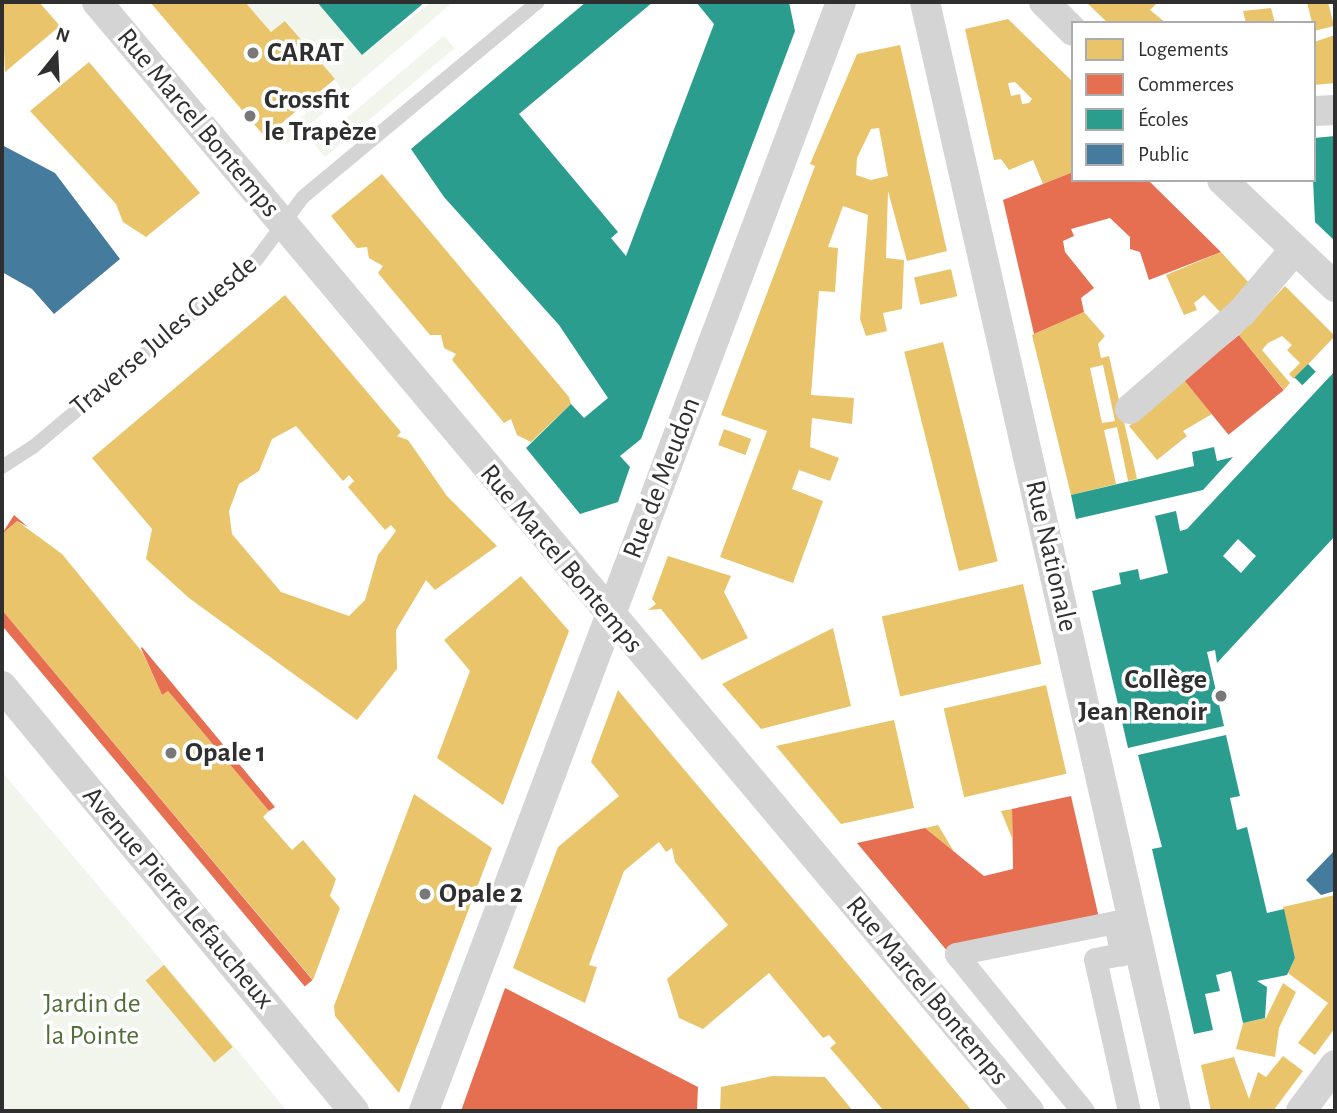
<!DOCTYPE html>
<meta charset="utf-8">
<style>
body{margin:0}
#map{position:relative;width:1337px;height:1113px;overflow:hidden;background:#fff;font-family:"Alegreya Sans",sans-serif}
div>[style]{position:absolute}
.green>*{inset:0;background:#f1f5eb;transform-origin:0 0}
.homes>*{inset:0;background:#e9c46a;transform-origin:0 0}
.shops>*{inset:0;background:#e76f51;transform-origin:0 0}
.schools>*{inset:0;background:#2a9d8f;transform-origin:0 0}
.public>*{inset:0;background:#457b9d}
.service>*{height:14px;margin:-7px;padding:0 7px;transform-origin:7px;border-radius:7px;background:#d4d4d4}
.pedestrian>*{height:23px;margin:-11.5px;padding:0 11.5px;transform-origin:11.5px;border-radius:11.5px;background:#d4d4d4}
.minor>*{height:30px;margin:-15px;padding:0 15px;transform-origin:15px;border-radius:15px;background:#d4d4d4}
.dots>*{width:19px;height:19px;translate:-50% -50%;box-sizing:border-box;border:4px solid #fff;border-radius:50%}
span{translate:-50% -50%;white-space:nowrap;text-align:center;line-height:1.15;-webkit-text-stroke:7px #fff;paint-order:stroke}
.poi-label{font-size:28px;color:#2f2f2f;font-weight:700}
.left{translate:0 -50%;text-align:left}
.right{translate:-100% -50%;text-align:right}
.street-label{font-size:28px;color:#2f2f2f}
.park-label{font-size:28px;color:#516f38}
.frame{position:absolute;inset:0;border:4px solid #2f2f2f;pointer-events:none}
.legend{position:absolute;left:1071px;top:21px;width:245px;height:161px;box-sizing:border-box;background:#fff;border:2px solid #acacac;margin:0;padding:9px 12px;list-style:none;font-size:21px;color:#2f2f2f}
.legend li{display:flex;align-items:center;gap:14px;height:35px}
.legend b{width:35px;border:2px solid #acacac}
.north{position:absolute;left:21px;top:21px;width:70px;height:70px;-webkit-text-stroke:5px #fff;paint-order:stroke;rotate:18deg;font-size:19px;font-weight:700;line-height:28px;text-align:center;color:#2f2f2f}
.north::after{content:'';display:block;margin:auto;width:24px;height:32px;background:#2f2f2f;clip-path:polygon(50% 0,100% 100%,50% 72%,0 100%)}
</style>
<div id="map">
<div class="green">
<div style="clip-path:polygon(245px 2px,317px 2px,362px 55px,432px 2px,453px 2px,286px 145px,278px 137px,339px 85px,286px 21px,271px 32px)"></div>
<div style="left:444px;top:36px;width:16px;height:169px;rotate:50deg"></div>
<div style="clip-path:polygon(2px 772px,237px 1050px,287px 1111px,2px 1111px)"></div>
</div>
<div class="homes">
<div style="clip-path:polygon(2px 2px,39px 2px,60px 26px,5px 72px)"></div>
<div style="clip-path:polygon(150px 2px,245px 2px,271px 32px,285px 21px,335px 79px,265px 137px)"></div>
<div style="clip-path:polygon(1086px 2px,1158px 2px,1150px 10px,1166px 23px,1108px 23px)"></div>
<div style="clip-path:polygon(1307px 2px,1328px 2px,1334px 26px,1314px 31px)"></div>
<div style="clip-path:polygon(1271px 8px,1275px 23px,1246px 23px,1243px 11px)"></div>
<div style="clip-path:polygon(evenodd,1008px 19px,1073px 82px,1073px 172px,1043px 184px,1033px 160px,1009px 170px,1001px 159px,994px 160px,965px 29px,1008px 19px,1015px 82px,1032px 99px,1029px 103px,1022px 104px,1020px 94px,1011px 96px,1008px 83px,1015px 82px)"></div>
<div style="clip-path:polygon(1335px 35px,1335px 83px,1314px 85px,1314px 42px)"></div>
<div style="clip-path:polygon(evenodd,900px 45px,947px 251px,907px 261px,888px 191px,886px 258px,904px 260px,902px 309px,883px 313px,887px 331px,866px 336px,860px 319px,868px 215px,843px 206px,828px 247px,838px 248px,835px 292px,819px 291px,811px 395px,854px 398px,852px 424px,812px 418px,810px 447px,839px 458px,830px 481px,799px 470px,792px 489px,823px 501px,793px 583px,720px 557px,767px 431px,721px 415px,815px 166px,810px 164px,857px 54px,900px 45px,879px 128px,888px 176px,871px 180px,856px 175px,857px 158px,871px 129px,879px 128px)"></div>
<div style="clip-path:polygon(89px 62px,200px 193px,146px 237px,123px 222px,116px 204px,30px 111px)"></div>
<div style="clip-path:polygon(382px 174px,569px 397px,571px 404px,531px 442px,517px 435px,511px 419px,504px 423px,452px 360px,456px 354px,444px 348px,441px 335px,430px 335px,378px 273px,383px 266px,369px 258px,367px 247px,357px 248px,331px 216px)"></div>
<div style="clip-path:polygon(1221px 252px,1250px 284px,1221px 313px,1204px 295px,1194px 303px,1197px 310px,1184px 315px,1166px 275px)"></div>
<div style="left:951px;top:269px;width:28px;height:38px;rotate:77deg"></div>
<div style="clip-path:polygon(1285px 286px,1335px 336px,1294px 379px,1289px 374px,1300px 363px,1287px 350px,1292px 345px,1282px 336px,1268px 343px,1262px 350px,1290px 383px,1284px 390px,1239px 335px)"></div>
<div style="clip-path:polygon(evenodd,285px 295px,401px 432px,397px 436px,408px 440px,447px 496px,497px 546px,435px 590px,426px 580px,396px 630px,397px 669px,357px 720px,189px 598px,146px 559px,152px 529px,92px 458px,285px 295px,296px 426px,343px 481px,349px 475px,354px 481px,348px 487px,385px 530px,391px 525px,396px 531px,378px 555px,365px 600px,349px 616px,281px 592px,232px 534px,229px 511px,239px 484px,259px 471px,272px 439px,296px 426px)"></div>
<div style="clip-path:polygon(evenodd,1084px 312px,1105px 336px,1098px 344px,1101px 358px,1109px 356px,1137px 479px,1128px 481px,1117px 427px,1104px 430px,1116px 484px,1071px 495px,1032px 335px,1084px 312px,1103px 365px,1115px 421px,1102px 423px,1090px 368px,1103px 365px)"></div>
<div style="left:943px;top:342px;width:226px;height:40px;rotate:76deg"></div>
<div style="clip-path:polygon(1184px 380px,1212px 414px,1183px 431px,1187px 436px,1157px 460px,1129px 426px)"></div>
<div style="left:724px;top:429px;width:29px;height:17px;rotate:20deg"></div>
<div style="clip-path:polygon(17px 521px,62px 554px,143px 653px,162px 695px,168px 691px,269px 811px,263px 817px,292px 850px,303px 840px,336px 879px,330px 896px,340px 908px,313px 980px,2px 610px,2px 534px)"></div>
<div style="clip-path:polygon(668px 556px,731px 576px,724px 592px,748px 638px,702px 660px,661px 609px,648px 610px,656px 604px,652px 599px)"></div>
<div style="clip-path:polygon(521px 576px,569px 631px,503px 805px,437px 758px,470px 671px,444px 640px)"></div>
<div style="left:1023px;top:584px;width:82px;height:145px;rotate:77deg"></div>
<div style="clip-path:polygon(833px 628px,851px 706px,761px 729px,722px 684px)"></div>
<div style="left:1046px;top:685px;width:91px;height:105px;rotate:77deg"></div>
<div style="clip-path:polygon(618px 690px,666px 748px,972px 1111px,884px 1111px,830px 1048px,836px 1043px,829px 1035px,823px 1038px,769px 973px,703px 1029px,679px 1018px,667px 979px,728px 925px,675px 862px,672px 848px,666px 852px,659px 842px,624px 871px,589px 965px,597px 967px,585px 1003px,513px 968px,558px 847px,619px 796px,591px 762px)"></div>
<div style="clip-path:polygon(894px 720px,914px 808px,841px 824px,776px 746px)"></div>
<div style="clip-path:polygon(414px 794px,492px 848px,399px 1093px,335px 1016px,334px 1006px)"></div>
<div style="clip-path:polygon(1012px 809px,1012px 838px,1001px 811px)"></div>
<div style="clip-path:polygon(938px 825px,953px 850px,953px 851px,925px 828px)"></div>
<div style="clip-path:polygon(1335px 895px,1335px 1028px,1315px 1055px,1298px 1043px,1328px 1003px,1288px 973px,1295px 958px,1283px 907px)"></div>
<div style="left:164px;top:965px;width:107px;height:24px;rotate:50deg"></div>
<div style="clip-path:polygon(1283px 983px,1296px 992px,1279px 1028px,1275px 1057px,1236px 1049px,1243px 1023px,1266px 1018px)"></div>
<div style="clip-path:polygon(1283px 1056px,1303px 1071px,1273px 1111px,1211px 1111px,1201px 1065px,1234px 1057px,1249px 1099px,1258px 1072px,1266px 1077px)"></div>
<div style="clip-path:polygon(772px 1076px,825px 1077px,853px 1111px,720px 1111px,721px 1087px)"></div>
</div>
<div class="shops">
<div style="clip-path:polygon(1073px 172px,1073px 180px,1148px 180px,1221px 252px,1149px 280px,1140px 252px,1130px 249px,1130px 237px,1110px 218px,1071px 229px,1074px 236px,1063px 241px,1065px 252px,1094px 288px,1081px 298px,1084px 312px,1034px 334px,1003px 200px)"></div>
<div style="left:1239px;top:335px;width:71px;height:71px;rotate:51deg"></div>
<div style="clip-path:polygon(14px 515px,28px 527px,17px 521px,2px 534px)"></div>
<div style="left:2px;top:610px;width:483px;height:10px;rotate:50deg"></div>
<div style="clip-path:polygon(141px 648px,142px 647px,275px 807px,269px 811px,168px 691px,162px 695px)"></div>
<div style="clip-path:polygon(1071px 796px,1099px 918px,948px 952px,857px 843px,925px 828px,984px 876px,1013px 869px,1012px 809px)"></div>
<div style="clip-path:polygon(505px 988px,698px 1087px,697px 1111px,461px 1111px)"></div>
</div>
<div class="schools">
<div style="clip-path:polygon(317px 2px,425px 2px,362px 55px)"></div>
<div style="clip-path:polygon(586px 2px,653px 2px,519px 114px,618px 232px,611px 238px,626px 256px,714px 24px,696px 2px,789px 2px,795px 31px,641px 439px,620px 456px,630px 467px,618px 502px,580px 514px,526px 448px,571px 404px,584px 418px,608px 398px,559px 325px,444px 197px,411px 149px)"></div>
<div style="clip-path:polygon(1335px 136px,1335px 241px,1315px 222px,1313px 180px,1314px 138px)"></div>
<div style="left:1308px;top:364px;width:11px;height:19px;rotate:45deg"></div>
<div style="clip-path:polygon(evenodd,1335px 371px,1335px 536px,1217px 663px,1215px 650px,1207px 652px,1224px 726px,1128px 748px,1092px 591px,1121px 584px,1119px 573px,1138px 569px,1140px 580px,1168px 573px,1155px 516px,1176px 511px,1180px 531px,1187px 529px,1335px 371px,1238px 539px,1256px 556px,1241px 573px,1223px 556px,1238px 539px)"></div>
<div style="clip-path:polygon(1214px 447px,1217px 461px,1233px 457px,1203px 490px,1076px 519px,1071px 495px,1194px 466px,1192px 452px)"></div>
<div style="clip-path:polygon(1226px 735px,1240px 796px,1230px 798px,1237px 830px,1247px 827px,1267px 913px,1284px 909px,1295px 958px,1287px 975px,1257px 981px,1267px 987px,1265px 1018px,1243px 1023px,1231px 971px,1216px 975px,1220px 991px,1205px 994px,1213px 1030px,1194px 1034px,1152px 849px,1162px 847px,1138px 755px)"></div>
</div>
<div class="public">
<div style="clip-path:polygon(2px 145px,55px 173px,120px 259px,54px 314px,32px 289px,2px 272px)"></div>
<div style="clip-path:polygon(1335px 850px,1335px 891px,1321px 895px,1306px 880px)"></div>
</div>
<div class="service">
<div style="left:2px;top:467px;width:37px;rotate:-33deg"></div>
<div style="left:33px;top:447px;width:292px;rotate:-40deg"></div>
<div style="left:257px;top:259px;width:77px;rotate:-53.4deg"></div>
<div style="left:303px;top:197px;width:305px;rotate:-39.7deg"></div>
</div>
<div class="pedestrian">
<div style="left:1083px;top:1111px;width:202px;rotate:-129deg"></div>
<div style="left:956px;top:954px;width:162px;rotate:-11.4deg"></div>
<div style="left:1115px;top:922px;width:33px;rotate:79deg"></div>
<div style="left:1121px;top:954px;width:26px;rotate:169deg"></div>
<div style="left:1095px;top:959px;width:156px;rotate:77.4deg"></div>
</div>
<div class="minor">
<div style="left:97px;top:2px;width:1449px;rotate:49.96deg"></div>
<div style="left:925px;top:2px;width:1137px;rotate:77.25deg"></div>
<div style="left:1044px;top:2px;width:41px;rotate:45deg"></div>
<div style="left:1314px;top:111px;width:21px;rotate:-3deg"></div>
<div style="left:1222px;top:180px;width:156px;rotate:43.4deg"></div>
<div style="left:1130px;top:409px;width:148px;rotate:-40.9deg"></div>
<div style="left:1242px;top:312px;width:82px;rotate:-49.9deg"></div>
<div style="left:2px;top:686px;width:552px;rotate:50.37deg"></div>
<div style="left:424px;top:1111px;width:1185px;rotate:-69.39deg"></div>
<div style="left:1301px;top:1111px;width:57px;rotate:-53.5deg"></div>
</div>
<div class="dots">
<div style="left:253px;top:53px;background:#787878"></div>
<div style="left:250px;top:116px;background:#787878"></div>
<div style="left:1221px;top:696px;background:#787878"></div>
<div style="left:171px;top:753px;background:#787878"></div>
<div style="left:425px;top:894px;background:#787878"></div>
</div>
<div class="poi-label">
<span class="left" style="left:267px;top:53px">CARAT</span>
<span class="left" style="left:264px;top:116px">Crossfit<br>le Trapèze</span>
<span class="right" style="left:1207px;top:696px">Collège<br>Jean Renoir</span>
<span class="left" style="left:185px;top:753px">Opale 1</span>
<span class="left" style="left:439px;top:894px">Opale 2</span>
</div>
<div class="street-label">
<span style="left:198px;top:123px;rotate:50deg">Rue Marcel Bontemps</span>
<span style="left:164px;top:336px;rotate:-40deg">Traverse Jules Guesde</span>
<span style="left:662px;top:478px;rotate:-69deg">Rue de Meudon</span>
<span style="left:1051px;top:556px;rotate:77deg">Rue Nationale</span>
<span style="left:561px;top:559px;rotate:50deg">Rue Marcel Bontemps</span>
<span style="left:178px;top:898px;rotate:50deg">Avenue Pierre Lefaucheux</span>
<span style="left:927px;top:991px;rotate:50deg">Rue Marcel Bontemps</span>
</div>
<div class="park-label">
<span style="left:92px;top:1020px">Jardin de<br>la Pointe</span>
</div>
<div class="frame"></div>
<ul class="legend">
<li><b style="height:19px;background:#e9c46a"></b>Logements</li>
<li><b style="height:19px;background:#e76f51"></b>Commerces</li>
<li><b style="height:19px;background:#2a9d8f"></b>Écoles</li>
<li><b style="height:19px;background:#457b9d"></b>Public</li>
</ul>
<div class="north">N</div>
</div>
